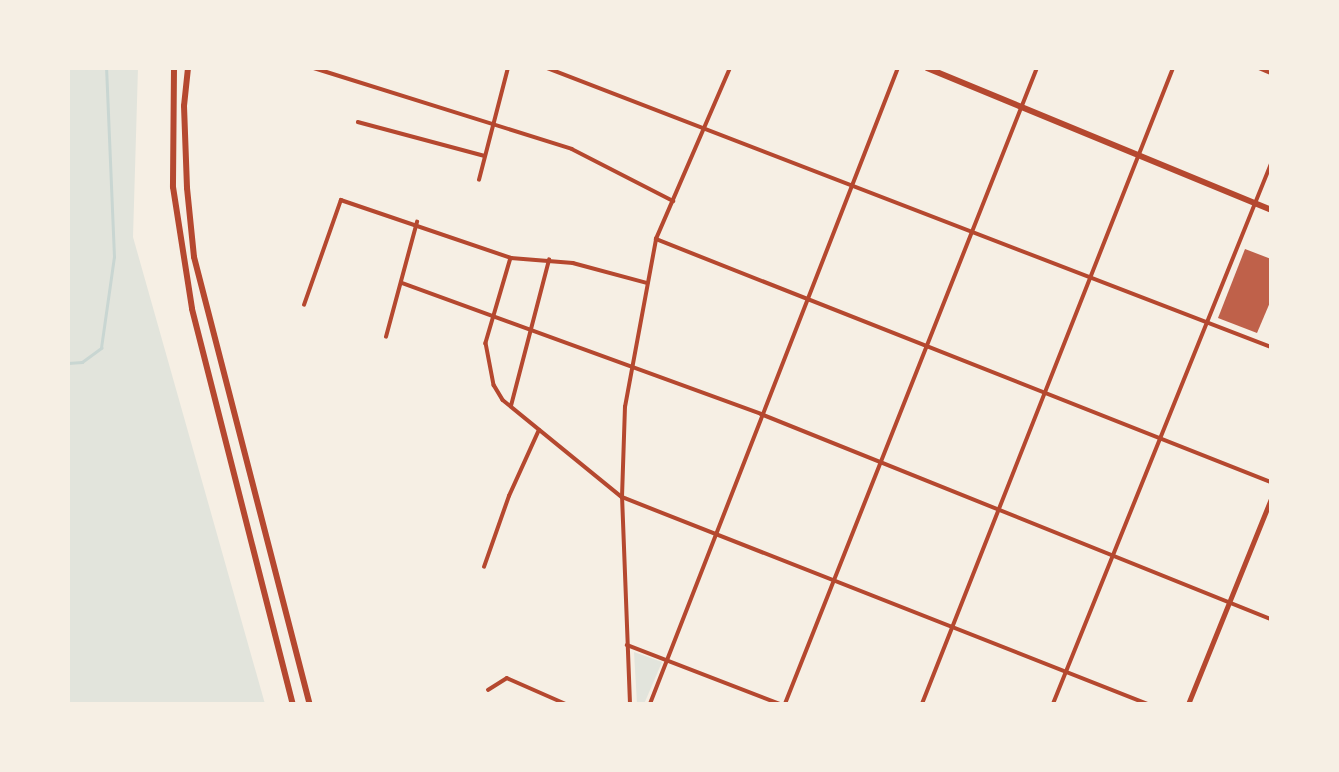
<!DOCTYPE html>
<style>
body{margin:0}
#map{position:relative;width:1339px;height:772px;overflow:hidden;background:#f6efe4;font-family:Poppins,sans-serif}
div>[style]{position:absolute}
.green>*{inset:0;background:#e2e4dc}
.stream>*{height:2.5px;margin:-1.25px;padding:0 1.25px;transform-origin:1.25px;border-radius:1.25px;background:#c9d6d2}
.building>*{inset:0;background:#bf614a}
.minor>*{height:3.5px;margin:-1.75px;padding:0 1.75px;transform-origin:1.75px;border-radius:1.75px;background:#b5482f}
.tertiary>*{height:5px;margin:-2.5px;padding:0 2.5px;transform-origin:2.5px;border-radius:2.5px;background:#b5482f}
.trunk>*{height:6px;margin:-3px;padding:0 3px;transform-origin:3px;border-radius:3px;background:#b5482f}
span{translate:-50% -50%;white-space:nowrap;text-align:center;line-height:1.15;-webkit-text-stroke:6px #f6efe4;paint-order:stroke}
.frame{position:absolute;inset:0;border:70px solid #f6efe4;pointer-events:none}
</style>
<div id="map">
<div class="green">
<div style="clip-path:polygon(68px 68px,138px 68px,133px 237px,265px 704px,68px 704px)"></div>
<div style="clip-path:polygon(634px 652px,662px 662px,644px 704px,637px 704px)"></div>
</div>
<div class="stream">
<div style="left:68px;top:363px;width:14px;rotate:-4deg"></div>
<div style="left:82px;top:362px;width:24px;rotate:-36deg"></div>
<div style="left:101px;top:348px;width:92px;rotate:-81.9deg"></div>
<div style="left:114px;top:257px;width:189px;rotate:-92.4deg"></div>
</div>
<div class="building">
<div style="clip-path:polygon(1245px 249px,1271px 259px,1271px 300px,1257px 333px,1218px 318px)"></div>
</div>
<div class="minor">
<div style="left:314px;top:68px;width:270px;rotate:17.4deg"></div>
<div style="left:572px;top:149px;width:114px;rotate:27.2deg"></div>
<div style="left:547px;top:68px;width:776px;rotate:21.07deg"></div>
<div style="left:1259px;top:68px;width:13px;rotate:23deg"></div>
<div style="left:358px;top:122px;width:131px;rotate:15deg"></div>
<div style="left:479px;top:180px;width:116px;rotate:-75.5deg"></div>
<div style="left:656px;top:239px;width:661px;rotate:21.56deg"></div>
<div style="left:511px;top:258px;width:89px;rotate:106.4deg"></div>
<div style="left:486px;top:343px;width:43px;rotate:79.2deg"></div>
<div style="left:494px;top:385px;width:17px;rotate:59deg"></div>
<div style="left:503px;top:400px;width:154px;rotate:39.2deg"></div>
<div style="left:622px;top:497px;width:565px;rotate:21.48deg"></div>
<div style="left:402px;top:283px;width:382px;rotate:20deg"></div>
<div style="left:761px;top:414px;width:550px;rotate:21.9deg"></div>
<div style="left:304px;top:305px;width:111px;rotate:-70.6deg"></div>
<div style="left:341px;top:200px;width:180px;rotate:18.8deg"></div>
<div style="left:511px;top:258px;width:62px;rotate:4.6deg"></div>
<div style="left:573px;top:263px;width:77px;rotate:15.1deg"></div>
<div style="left:386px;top:337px;width:119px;rotate:-74.9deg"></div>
<div style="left:511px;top:406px;width:151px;rotate:-75.4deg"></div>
<div style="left:484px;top:567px;width:75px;rotate:-70.6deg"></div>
<div style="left:509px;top:496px;width:72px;rotate:-65.6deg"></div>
<div style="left:627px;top:645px;width:164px;rotate:21.1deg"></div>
<div style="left:488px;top:690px;width:22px;rotate:-32deg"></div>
<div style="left:507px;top:678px;width:64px;rotate:23.8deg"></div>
<div style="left:630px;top:704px;width:207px;rotate:-92.2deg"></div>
<div style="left:622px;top:497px;width:90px;rotate:-88.1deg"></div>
<div style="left:625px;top:407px;width:171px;rotate:-79.5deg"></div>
<div style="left:656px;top:239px;width:186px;rotate:-66.6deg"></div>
<div style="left:650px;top:704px;width:683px;rotate:-68.7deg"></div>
<div style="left:785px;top:704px;width:684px;rotate:-68.39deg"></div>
<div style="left:922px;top:704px;width:684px;rotate:-68.46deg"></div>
<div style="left:1053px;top:704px;width:582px;rotate:-68.02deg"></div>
</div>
<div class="tertiary">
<div style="left:1188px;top:704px;width:221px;rotate:-68deg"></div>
</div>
<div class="trunk">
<div style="left:174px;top:68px;width:119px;rotate:90.5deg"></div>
<div style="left:173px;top:187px;width:123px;rotate:81.1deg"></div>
<div style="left:192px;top:309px;width:408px;rotate:75.7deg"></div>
<div style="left:188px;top:68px;width:38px;rotate:96deg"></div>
<div style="left:184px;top:106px;width:82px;rotate:87.9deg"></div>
<div style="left:187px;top:188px;width:69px;rotate:84.2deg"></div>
<div style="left:194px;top:257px;width:462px;rotate:75.5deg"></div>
<div style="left:927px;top:68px;width:372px;rotate:22.4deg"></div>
</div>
<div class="frame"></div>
</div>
